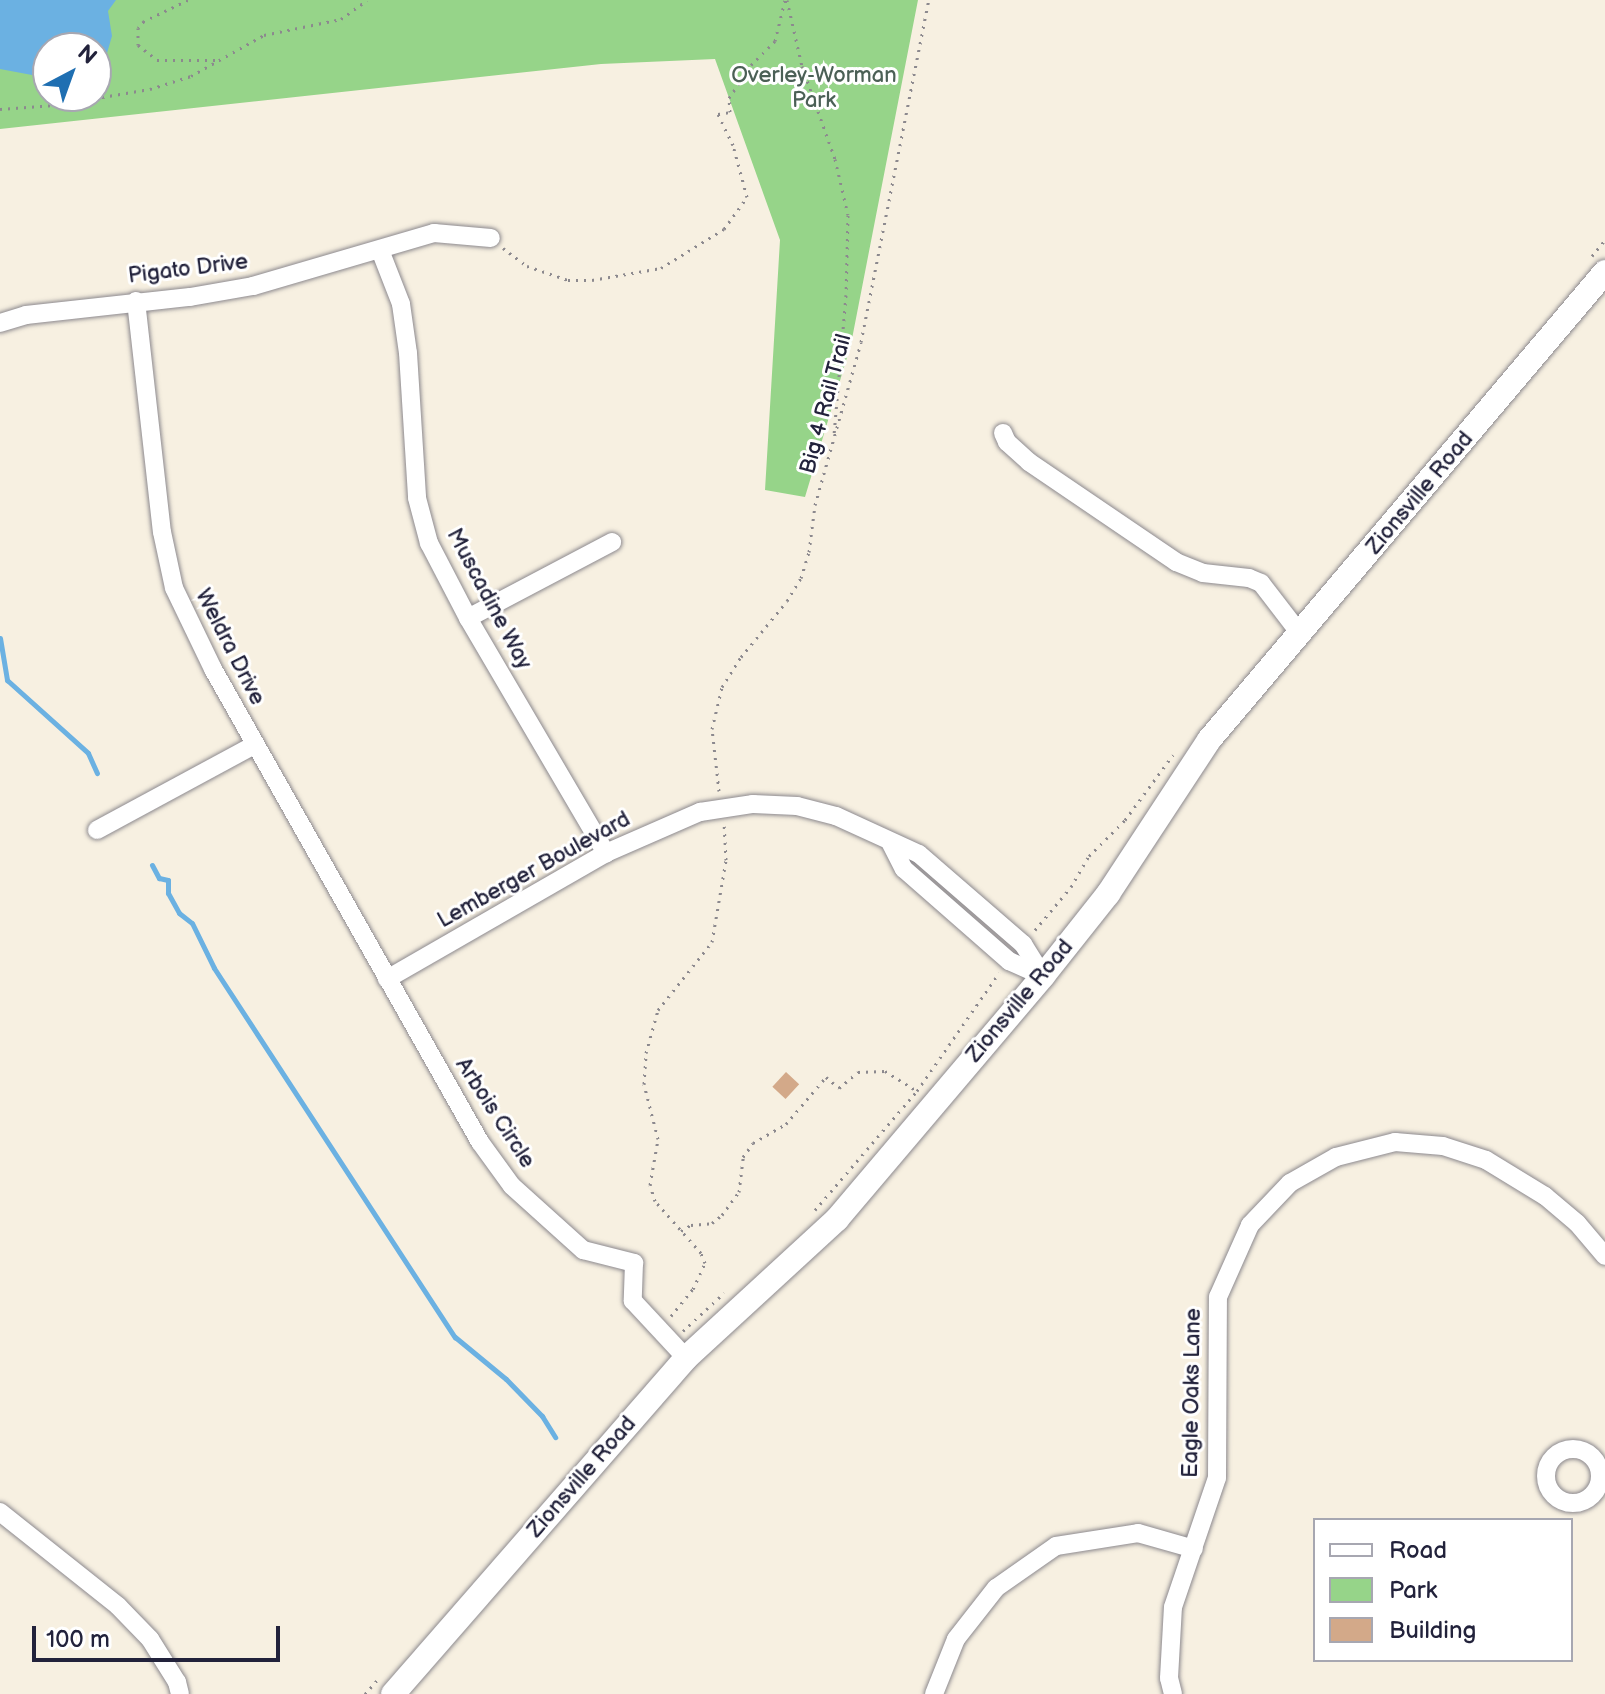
<!DOCTYPE html>
<style>
body{margin:0}
#map{position:relative;width:1605px;height:1694px;overflow:hidden;background:#f7f0e1;font-family:"Balsamiq Sans",sans-serif}
div>[style]{position:absolute}
.green>*{inset:0;background:#96d489}
.water>*{inset:0;background:#6bb1e2}
.stream>*{height:5px;margin:-2.5px;padding:0 2.5px;transform-origin:2.5px;border-radius:2.5px;background:#6bb1e2}
.building>*{inset:0;background:#d3a989;transform-origin:0 0}
.path>*{height:3px;margin-top:-1.5px;transform-origin:0;background:repeating-linear-gradient(90deg,#8c898e 0 2px,transparent 0 8px)}
.roads{filter:drop-shadow(0 0 2px #8c898e) drop-shadow(0 0 2px #8c898e)}
.minor>*{height:18px;margin:-9px;padding:0 9px;transform-origin:9px;border-radius:9px;background:#fff}
.minor>.ring{margin:-9px;padding:0;box-sizing:content-box;background:none;border:18px solid #fff;border-radius:50%}
.major>*{height:24px;margin:-12px;padding:0 12px;transform-origin:12px;border-radius:12px;background:#fff}
span{translate:-50% -50%;white-space:nowrap;text-align:center;line-height:1.15;-webkit-text-stroke:6px #fff;paint-order:stroke}
.park-label{font-size:22px;color:#4b6056}
.street-label{font-size:22px;color:#22223b}
.legend{position:absolute;left:1313px;top:1518px;width:260px;height:144px;box-sizing:border-box;background:#fff;border:2px solid #a7a7b1;margin:0;padding:10px 14px;list-style:none;font-size:24px;color:#22223b}
.legend li{display:flex;align-items:center;gap:16px;height:40px}
.legend b{width:40px;border:2px solid #a7a7b1}
.north{position:absolute;left:32px;top:32px;width:80px;height:80px;box-sizing:border-box;background:#fff;border:2px solid #a7a7b1;border-radius:50%;rotate:41deg;font-size:22px;font-weight:700;line-height:32px;text-align:center;color:#22223b}
.north::after{content:'';display:block;margin:auto;width:28px;height:36px;background:#1f6fb2;clip-path:polygon(50% 0,100% 100%,50% 72%,0 100%)}
.scale{position:absolute;left:32px;top:1626px;width:248px;height:36px;box-sizing:border-box;border:4px solid #22223b;border-top:0;padding-left:10px;font-size:24px;line-height:28px;white-space:nowrap;color:#22223b;-webkit-text-stroke:6px #fff;paint-order:stroke}
</style>
<div id="map">
<div class="green">
<div style="clip-path:polygon(evenodd,0 0,918px 0,851px 344px,805px 497px,765px 490px,780px 240px,715px 59px,601px 64px,0 129px,0 0,48px 48px,96px 48px,96px 96px,48px 96px,48px 48px)"></div>
</div>
<div class="water">
<div style="clip-path:polygon(0 0,116px 0,108px 11px,112px 36px,105px 60px,96px 68px,96px 48px,48px 48px,48px 78px,0 69px)"></div>
</div>
<div class="stream">
<div style="left:0;top:638px;width:43px;rotate:80.5deg"></div>
<div style="left:7px;top:680px;width:109px;rotate:42deg"></div>
<div style="left:88px;top:753px;width:22px;rotate:66deg"></div>
<div style="left:152px;top:865px;width:15px;rotate:62deg"></div>
<div style="left:159px;top:878px;width:9px;rotate:13deg"></div>
<div style="left:168px;top:880px;width:13px;rotate:90deg"></div>
<div style="left:168px;top:893px;width:23px;rotate:61deg"></div>
<div style="left:179px;top:913px;width:16px;rotate:38deg"></div>
<div style="left:192px;top:923px;width:50px;rotate:63.9deg"></div>
<div style="left:214px;top:968px;width:441px;rotate:56.9deg"></div>
<div style="left:455px;top:1337px;width:66px;rotate:39.5deg"></div>
<div style="left:506px;top:1379px;width:52px;rotate:45.8deg"></div>
<div style="left:542px;top:1416px;width:25px;rotate:58deg"></div>
</div>
<div class="building">
<div style="left:786px;top:1072px;width:18px;height:20px;rotate:43deg"></div>
</div>
<div class="path">
<div style="left:188px;top:0;width:49px;rotate:154.5deg"></div>
<div style="left:144px;top:21px;width:9px;rotate:131deg"></div>
<div style="left:138px;top:28px;width:17px;rotate:90deg"></div>
<div style="left:138px;top:45px;width:24px;rotate:38deg"></div>
<div style="left:157px;top:60px;width:64px"></div>
<div style="left:787px;top:0;width:68px;rotate:77.2deg"></div>
<div style="left:802px;top:66px;width:99px;rotate:70.5deg"></div>
<div style="left:835px;top:159px;width:57px;rotate:76.9deg"></div>
<div style="left:848px;top:215px;width:80px;rotate:91.4deg"></div>
<div style="left:846px;top:295px;width:140px;rotate:94.9deg"></div>
<div style="left:0;top:109px;width:55px;rotate:-4.2deg"></div>
<div style="left:55px;top:105px;width:96px;rotate:-9.6deg"></div>
<div style="left:150px;top:89px;width:43px;rotate:-17.6deg"></div>
<div style="left:191px;top:76px;width:84px;rotate:-29.3deg"></div>
<div style="left:264px;top:35px;width:79px;rotate:-11.7deg"></div>
<div style="left:341px;top:19px;width:32px;rotate:-36deg"></div>
<div style="left:503px;top:248px;width:30px;rotate:37deg"></div>
<div style="left:527px;top:266px;width:43px;rotate:18.9deg"></div>
<div style="left:568px;top:280px;width:24px"></div>
<div style="left:592px;top:280px;width:70px;rotate:-9.9deg"></div>
<div style="left:661px;top:268px;width:74px;rotate:-31.8deg"></div>
<div style="left:724px;top:229px;width:39px;rotate:-54deg"></div>
<div style="left:747px;top:197px;width:54px;rotate:-105.1deg"></div>
<div style="left:733px;top:145px;width:34px;rotate:-116deg"></div>
<div style="left:718px;top:114px;width:12px;rotate:-9deg"></div>
<div style="left:730px;top:112px;width:14px;rotate:-94deg"></div>
<div style="left:729px;top:98px;width:40px;rotate:-56deg"></div>
<div style="left:751px;top:65px;width:34px;rotate:-45deg"></div>
<div style="left:775px;top:41px;width:42px;rotate:-76.3deg"></div>
<div style="left:1592px;top:256px;width:21px;rotate:-51deg"></div>
<div style="left:719px;top:791px;width:62px;rotate:-96.4deg"></div>
<div style="left:712px;top:729px;width:43px;rotate:-76.6deg"></div>
<div style="left:722px;top:687px;width:36px;rotate:-58deg"></div>
<div style="left:741px;top:657px;width:72px;rotate:-50.6deg"></div>
<div style="left:787px;top:601px;width:27px;rotate:-59deg"></div>
<div style="left:801px;top:578px;width:27px;rotate:-73deg"></div>
<div style="left:809px;top:552px;width:47px;rotate:-82.7deg"></div>
<div style="left:815px;top:505px;width:169px;rotate:-74.2deg"></div>
<div style="left:861px;top:342px;width:349px;rotate:-78.8deg"></div>
<div style="left:1035px;top:930px;width:56px;rotate:-50.1deg"></div>
<div style="left:1071px;top:887px;width:36px;rotate:-60deg"></div>
<div style="left:1089px;top:856px;width:51px;rotate:-45deg"></div>
<div style="left:1125px;top:820px;width:81px;rotate:-53.6deg"></div>
<div style="left:815px;top:1210px;width:157px;rotate:-49.4deg"></div>
<div style="left:917px;top:1091px;width:144px;rotate:-55.2deg"></div>
<div style="left:681px;top:1231px;width:12px;rotate:-31deg"></div>
<div style="left:691px;top:1225px;width:21px;rotate:-5deg"></div>
<div style="left:712px;top:1223px;width:13px;rotate:-39deg"></div>
<div style="left:722px;top:1215px;width:29px;rotate:-54deg"></div>
<div style="left:739px;top:1192px;width:35px;rotate:-83deg"></div>
<div style="left:743px;top:1157px;width:17px;rotate:-54deg"></div>
<div style="left:753px;top:1143px;width:38px;rotate:-30deg"></div>
<div style="left:786px;top:1124px;width:62px;rotate:-49.6deg"></div>
<div style="left:826px;top:1077px;width:17px;rotate:40deg"></div>
<div style="left:839px;top:1088px;width:25px;rotate:-40deg"></div>
<div style="left:858px;top:1072px;width:27px;rotate:-2deg"></div>
<div style="left:885px;top:1071px;width:36px;rotate:32deg"></div>
<div style="left:671px;top:1316px;width:35px;rotate:-51deg"></div>
<div style="left:693px;top:1289px;width:29px;rotate:-65deg"></div>
<div style="left:705px;top:1263px;width:11px;rotate:-112deg"></div>
<div style="left:701px;top:1253px;width:69px;rotate:-131.5deg"></div>
<div style="left:655px;top:1201px;width:17px;rotate:-107deg"></div>
<div style="left:650px;top:1185px;width:47px;rotate:-80.1deg"></div>
<div style="left:658px;top:1139px;width:57px;rotate:-104.3deg"></div>
<div style="left:644px;top:1084px;width:31px;rotate:-86deg"></div>
<div style="left:646px;top:1053px;width:45px;rotate:-74.4deg"></div>
<div style="left:658px;top:1010px;width:87px;rotate:-51.5deg"></div>
<div style="left:712px;top:942px;width:83px;rotate:-80.3deg"></div>
<div style="left:726px;top:860px;width:34px;rotate:-93deg"></div>
<div style="left:683px;top:1331px;width:56px;rotate:-42.8deg"></div>
<div style="left:365px;top:1694px;width:18px;rotate:-49deg"></div>
</div>
<div class="roads">
<div class="minor">
<div style="left:380px;top:250px;width:58px;rotate:68.7deg"></div>
<div style="left:401px;top:304px;width:49px;rotate:81.9deg"></div>
<div style="left:408px;top:353px;width:145px;rotate:86.4deg"></div>
<div style="left:417px;top:498px;width:47px;rotate:75.1deg"></div>
<div style="left:429px;top:543px;width:85px;rotate:62.5deg"></div>
<div style="left:468px;top:618px;width:273px;rotate:59.6deg"></div>
<div style="left:136px;top:301px;width:232px;rotate:83.6deg"></div>
<div style="left:162px;top:532px;width:57px;rotate:77.9deg"></div>
<div style="left:174px;top:588px;width:90px;rotate:64.3deg"></div>
<div style="left:213px;top:669px;width:543px;rotate:60.56deg"></div>
<div style="left:480px;top:1142px;width:54px;rotate:54deg"></div>
<div style="left:512px;top:1186px;width:96px;rotate:42deg"></div>
<div style="left:583px;top:1250px;width:53px;rotate:14.3deg"></div>
<div style="left:634px;top:1263px;width:38px;rotate:92deg"></div>
<div style="left:633px;top:1301px;width:78px;rotate:47.1deg"></div>
<div style="left:0;top:323px;width:27px;rotate:-17deg"></div>
<div style="left:26px;top:315px;width:165px;rotate:-6.3deg"></div>
<div style="left:190px;top:297px;width:64px;rotate:-9.9deg"></div>
<div style="left:253px;top:286px;width:189px;rotate:-16.3deg"></div>
<div style="left:434px;top:233px;width:57px;rotate:5deg"></div>
<div style="left:1003px;top:433px;width:10px;rotate:66deg"></div>
<div style="left:1007px;top:442px;width:30px;rotate:42deg"></div>
<div style="left:1029px;top:462px;width:178px;rotate:34.2deg"></div>
<div style="left:1176px;top:562px;width:29px;rotate:22deg"></div>
<div style="left:1203px;top:573px;width:46px;rotate:6.2deg"></div>
<div style="left:1249px;top:578px;width:13px;rotate:23deg"></div>
<div style="left:1261px;top:583px;width:66px;rotate:52.4deg"></div>
<div style="left:468px;top:618px;width:163px;rotate:-27.8deg"></div>
<div style="left:97px;top:830px;width:179px;rotate:-28.4deg"></div>
<div style="left:891px;top:844px;width:28px;rotate:63deg"></div>
<div style="left:904px;top:869px;width:140px;rotate:41.2deg"></div>
<div style="left:1009px;top:961px;width:37px;rotate:24deg"></div>
<div style="left:387px;top:979px;width:253px;rotate:-29.9deg"></div>
<div style="left:606px;top:853px;width:103px;rotate:-23.6deg"></div>
<div style="left:700px;top:812px;width:54px;rotate:-8.6deg"></div>
<div style="left:753px;top:804px;width:44px;rotate:2.6deg"></div>
<div style="left:797px;top:806px;width:40px;rotate:14.4deg"></div>
<div style="left:836px;top:816px;width:91px;rotate:24.6deg"></div>
<div style="left:919px;top:854px;width:138px;rotate:40.9deg"></div>
<div style="left:1023px;top:944px;width:38px;rotate:58deg"></div>
<div class="ring" style="left:1546px;top:1449px;width:36px;height:36px"></div>
<div style="left:0;top:1512px;width:151px;rotate:38.5deg"></div>
<div style="left:118px;top:1606px;width:46px;rotate:45.9deg"></div>
<div style="left:150px;top:1639px;width:51px;rotate:57.9deg"></div>
<div style="left:177px;top:1682px;width:12px;rotate:76deg"></div>
<div style="left:934px;top:1694px;width:59px;rotate:-68.2deg"></div>
<div style="left:956px;top:1639px;width:65px;rotate:-51.9deg"></div>
<div style="left:996px;top:1588px;width:73px;rotate:-35deg"></div>
<div style="left:1056px;top:1546px;width:83px;rotate:-9deg"></div>
<div style="left:1138px;top:1533px;width:58px;rotate:15.9deg"></div>
<div style="left:1173px;top:1694px;width:16px;rotate:-104deg"></div>
<div style="left:1169px;top:1678px;width:71px;rotate:-86.8deg"></div>
<div style="left:1173px;top:1607px;width:136px;rotate:-71.2deg"></div>
<div style="left:1217px;top:1478px;width:181px;rotate:-89.7deg"></div>
<div style="left:1218px;top:1297px;width:79px;rotate:-66deg"></div>
<div style="left:1250px;top:1225px;width:58px;rotate:-46.4deg"></div>
<div style="left:1290px;top:1183px;width:53px;rotate:-29.5deg"></div>
<div style="left:1336px;top:1157px;width:61px;rotate:-14.3deg"></div>
<div style="left:1395px;top:1142px;width:48px;rotate:4.8deg"></div>
<div style="left:1443px;top:1146px;width:45px;rotate:18deg"></div>
<div style="left:1486px;top:1160px;width:69px;rotate:31.4deg"></div>
<div style="left:1545px;top:1196px;width:42px;rotate:40.2deg"></div>
<div style="left:1577px;top:1223px;width:43px;rotate:49.7deg"></div>
</div>
<div class="major">
<div style="left:393px;top:1694px;width:446px;rotate:-48.9deg"></div>
<div style="left:686px;top:1358px;width:205px;rotate:-42.6deg"></div>
<div style="left:837px;top:1219px;width:319px;rotate:-49.7deg"></div>
<div style="left:1043px;top:976px;width:105px;rotate:-51.6deg"></div>
<div style="left:1108px;top:894px;width:184px;rotate:-56.7deg"></div>
<div style="left:1209px;top:740px;width:613px;rotate:-49.76deg"></div>
</div>
</div>
<div class="park-label">
<span style="left:814px;top:88px">Overley-Worman<br>Park</span>
</div>
<div class="street-label">
<span style="left:188px;top:269px;rotate:-7deg">Pigato Drive</span>
<span style="left:826px;top:404px;rotate:-75deg">Big 4 Rail Trail</span>
<span style="left:1420px;top:493px;rotate:-50deg">Zionsville Road</span>
<span style="left:489px;top:599px;rotate:62deg">Muscadine Way</span>
<span style="left:230px;top:647px;rotate:63deg">Weldra Drive</span>
<span style="left:534px;top:870px;rotate:-29deg">Lemberger Boulevard</span>
<span style="left:1020px;top:1001px;rotate:-50deg">Zionsville Road</span>
<span style="left:495px;top:1113px;rotate:57deg">Arbois Circle</span>
<span style="left:1192px;top:1393px;rotate:-89deg">Eagle Oaks Lane</span>
<span style="left:582px;top:1477px;rotate:-49deg">Zionsville Road</span>
</div>
<ul class="legend">
<li><b style="height:10px;background:#fff"></b>Road</li>
<li><b style="height:22px;background:#96d489"></b>Park</li>
<li><b style="height:22px;background:#d3a989"></b>Building</li>
</ul>
<div class="north">N</div>
<div class="scale">100 m</div>
</div>
